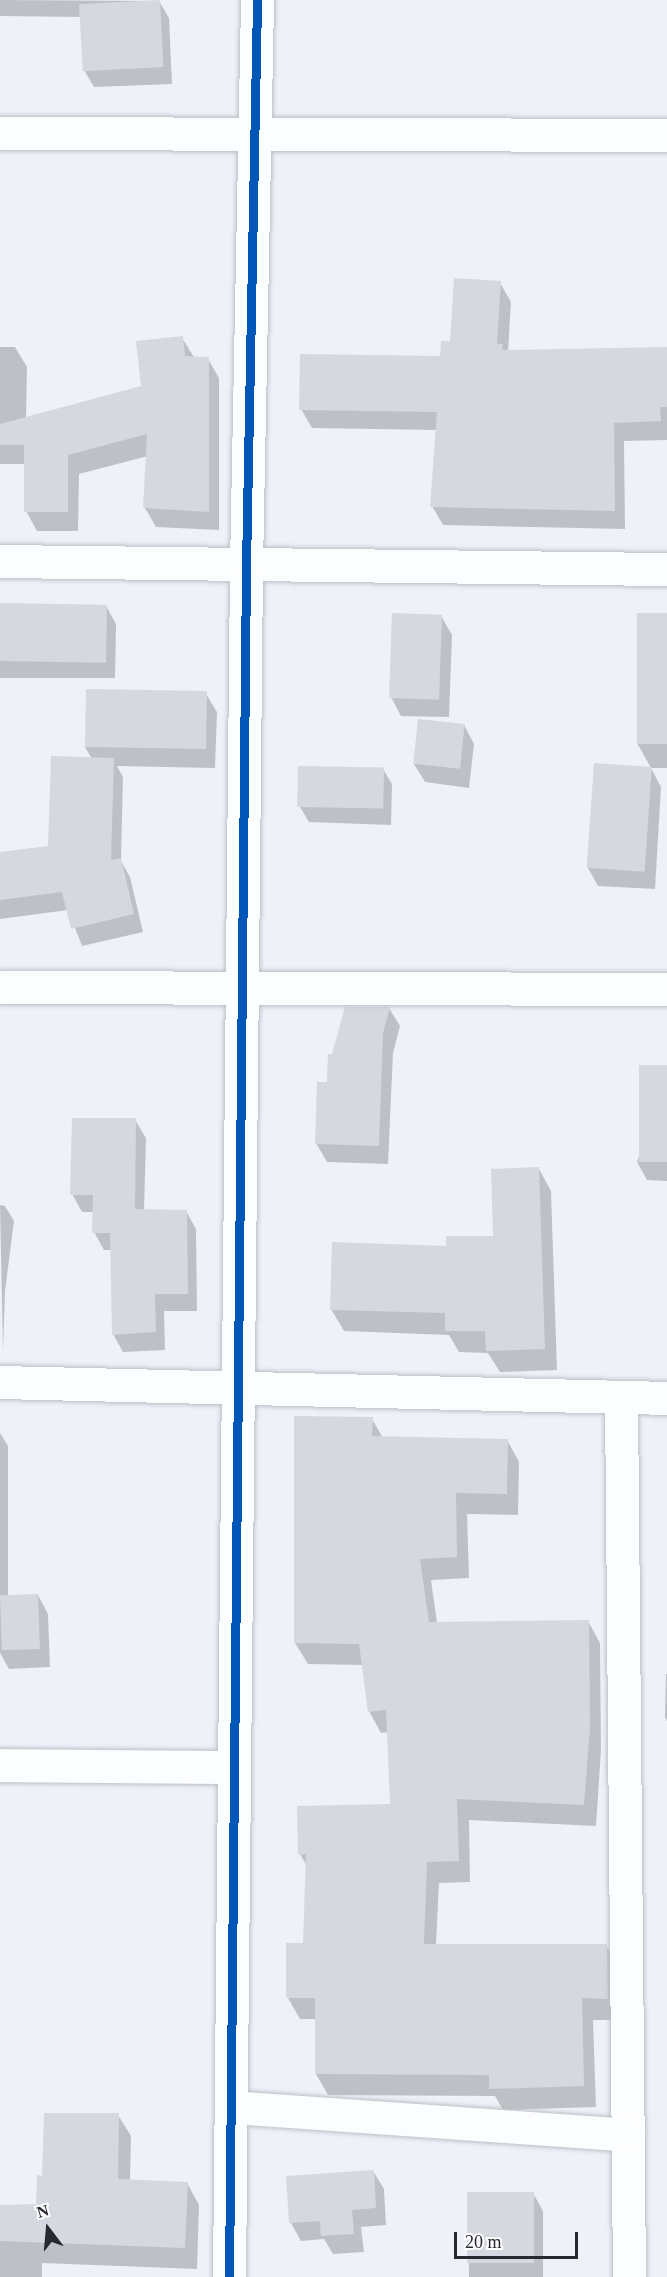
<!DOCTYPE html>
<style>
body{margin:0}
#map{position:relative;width:667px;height:2277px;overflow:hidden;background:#eef1f8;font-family:"Times New Roman",serif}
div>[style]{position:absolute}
.shadow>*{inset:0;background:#0003}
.building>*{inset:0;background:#d5d8df;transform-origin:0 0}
.roads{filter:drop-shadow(0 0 2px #bdc0c6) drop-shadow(0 0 2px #bdc0c6)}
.minor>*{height:33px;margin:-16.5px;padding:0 16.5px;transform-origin:16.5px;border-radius:16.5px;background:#fcfdfe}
.cycleway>*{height:9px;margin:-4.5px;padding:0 4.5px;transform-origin:4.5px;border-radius:4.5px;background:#0057b8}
span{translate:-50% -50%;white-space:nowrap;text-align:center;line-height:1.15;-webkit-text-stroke:5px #fdfdfd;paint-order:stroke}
.north{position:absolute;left:18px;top:2199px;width:60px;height:60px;-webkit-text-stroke:4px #fdfdfd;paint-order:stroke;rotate:344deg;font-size:16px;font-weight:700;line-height:24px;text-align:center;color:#262930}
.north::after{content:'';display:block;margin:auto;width:21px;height:27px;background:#262930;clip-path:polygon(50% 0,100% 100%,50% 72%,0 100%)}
.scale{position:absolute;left:454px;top:2232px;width:124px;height:27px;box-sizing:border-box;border:3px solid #262930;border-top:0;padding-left:8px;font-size:18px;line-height:21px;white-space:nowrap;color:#262930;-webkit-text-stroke:4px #fdfdfd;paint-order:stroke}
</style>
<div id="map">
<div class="shadow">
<div style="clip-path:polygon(0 0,159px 1px,169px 18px,172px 84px,94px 87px,84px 70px,82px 17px,0 16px)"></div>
<div style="clip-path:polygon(500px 283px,511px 302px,508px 352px,667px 348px,667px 440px,624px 441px,625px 529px,443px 525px,432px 506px,437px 430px,312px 428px,301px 409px,442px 357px)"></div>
<div style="clip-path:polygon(182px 338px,194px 357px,208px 359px,219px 378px,219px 530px,156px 527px,145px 508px,148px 456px,79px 474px,78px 531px,37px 531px,26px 511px,26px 464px,0 464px,0 347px,15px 347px,27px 367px,26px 419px,143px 387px)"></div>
<div style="clip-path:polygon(0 605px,106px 606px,116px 624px,115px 678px,0 678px)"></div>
<div style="clip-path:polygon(441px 616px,452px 635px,449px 717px,401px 716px,391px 697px)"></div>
<div style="clip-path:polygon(667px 625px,667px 768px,651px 768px,637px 743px)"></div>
<div style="clip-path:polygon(206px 694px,217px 712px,215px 768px,117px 766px,123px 777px,121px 861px,130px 877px,143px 932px,82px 946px,68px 910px,0 919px,0 854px,50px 848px,92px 759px,85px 747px)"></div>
<div style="clip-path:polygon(464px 725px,474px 744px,469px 788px,425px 782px,414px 764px)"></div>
<div style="clip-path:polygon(300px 768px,383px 769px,392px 784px,391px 825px,309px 822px,300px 807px)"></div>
<div style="clip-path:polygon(651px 768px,661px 787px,655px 889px,598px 886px,588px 868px)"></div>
<div style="clip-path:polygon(389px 1008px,400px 1026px,393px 1053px,388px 1164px,327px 1162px,316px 1143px,329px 1083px)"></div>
<div style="clip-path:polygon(667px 1078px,667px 1181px,647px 1180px,637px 1162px)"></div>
<div style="clip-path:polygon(135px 1120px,146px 1138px,144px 1211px,186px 1211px,196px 1229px,197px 1311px,164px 1311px,165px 1350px,123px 1352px,113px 1334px,111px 1250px,104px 1250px,94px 1232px,94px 1212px,82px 1212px,72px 1194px)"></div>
<div style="clip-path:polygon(539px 1169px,551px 1191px,557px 1370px,500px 1372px,488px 1353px,459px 1352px,449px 1335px,344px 1331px,331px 1309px,448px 1247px,495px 1238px)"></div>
<div style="clip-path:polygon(0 1205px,5px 1206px,14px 1221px,5px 1291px,3px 1352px)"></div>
<div style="clip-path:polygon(372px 1419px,383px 1438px,507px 1440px,519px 1462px,518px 1515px,467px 1514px,469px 1578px,431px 1580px,437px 1623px,588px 1621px,600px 1643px,601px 1750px,596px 1826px,469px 1820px,470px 1882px,439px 1883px,436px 1945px,606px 1945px,619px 1967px,619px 2020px,593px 2020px,596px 2107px,503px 2110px,495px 2096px,328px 2095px,316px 2074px,316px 2019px,300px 2019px,288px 1998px,304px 1945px,307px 1866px,300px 1854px,392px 1805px,389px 1732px,381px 1733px,369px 1711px,363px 1665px,308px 1664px,295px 1643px)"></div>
<div style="clip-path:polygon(0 1433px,8px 1446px,8px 1596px,38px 1595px,48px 1614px,50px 1667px,9px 1669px,0 1653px)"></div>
<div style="clip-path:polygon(666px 1674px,667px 1674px,667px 1721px,665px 1717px)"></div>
<div style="clip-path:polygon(118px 2115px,131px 2136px,130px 2181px,187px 2183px,199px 2205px,197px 2269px,42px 2263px,42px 2277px,0 2277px,0 2207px,37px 2205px)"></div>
<div style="clip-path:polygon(373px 2171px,384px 2189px,386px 2225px,361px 2227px,364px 2252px,333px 2254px,324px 2239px,301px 2241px,291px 2223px)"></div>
<div style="clip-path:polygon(533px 2193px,543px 2211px,543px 2277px,469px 2277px,468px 2194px)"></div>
</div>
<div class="building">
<div style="left:160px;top:0;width:67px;height:81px;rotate:87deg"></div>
<div style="clip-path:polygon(454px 278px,501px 281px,497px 344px,503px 344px,502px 350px,667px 347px,667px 407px,660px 407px,661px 421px,614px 423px,615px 511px,430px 507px,437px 412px,299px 410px,300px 354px,440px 356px,441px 341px,450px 341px)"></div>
<div style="clip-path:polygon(183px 336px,185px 356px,209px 357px,209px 512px,143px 508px,147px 434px,68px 455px,68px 512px,24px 512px,24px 445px,0 445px,0 424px,141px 386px,136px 341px)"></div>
<div style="left:0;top:603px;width:107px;height:58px;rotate:1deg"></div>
<div style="left:392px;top:613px;width:50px;height:85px;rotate:2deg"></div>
<div style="left:637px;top:613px;width:30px;height:131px"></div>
<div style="left:86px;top:689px;width:121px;height:58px;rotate:1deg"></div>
<div style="left:418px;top:719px;width:47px;height:45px;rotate:6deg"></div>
<div style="clip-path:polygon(51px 756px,114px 758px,111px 860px,121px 858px,134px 914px,71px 929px,62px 892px,0 900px,0 852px,48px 846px)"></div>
<div style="left:594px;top:763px;width:58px;height:105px;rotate:4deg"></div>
<div style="left:298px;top:766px;width:86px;height:41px;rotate:1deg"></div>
<div style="clip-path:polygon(345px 1007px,390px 1007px,383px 1033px,379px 1146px,315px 1144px,317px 1082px,327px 1082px,328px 1054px,332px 1054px)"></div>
<div style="left:639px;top:1065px;width:28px;height:97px"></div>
<div style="clip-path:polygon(72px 1118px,136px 1118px,135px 1209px,187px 1210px,188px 1294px,155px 1294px,156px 1332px,112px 1335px,110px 1233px,92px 1233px,93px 1195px,70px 1195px)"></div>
<div style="clip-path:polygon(539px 1167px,545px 1349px,486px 1351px,485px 1331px,445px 1331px,445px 1313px,330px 1310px,332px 1242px,446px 1246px,446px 1236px,493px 1236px,491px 1169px)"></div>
<div style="clip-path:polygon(294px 1416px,373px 1417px,372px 1436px,508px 1439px,507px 1494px,456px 1493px,457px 1557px,420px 1559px,429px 1622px,589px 1620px,590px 1728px,584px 1805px,457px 1799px,459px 1861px,427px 1862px,424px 1944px,607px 1944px,608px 1999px,582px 1998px,584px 2086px,489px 2089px,489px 2075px,315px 2074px,315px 1998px,286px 1998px,286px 1943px,303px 1943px,306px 1854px,298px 1855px,297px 1806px,390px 1804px,386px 1710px,368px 1712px,359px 1644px,294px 1643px)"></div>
<div style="left:38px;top:1594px;width:55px;height:38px;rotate:88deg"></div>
<div style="clip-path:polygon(44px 2113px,119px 2113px,118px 2179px,188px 2182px,185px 2248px,0 2241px,0 2205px,36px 2204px,37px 2175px,42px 2176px)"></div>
<div style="clip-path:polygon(374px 2170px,376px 2208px,352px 2210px,354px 2234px,321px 2236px,320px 2221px,289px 2223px,286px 2176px)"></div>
<div style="left:467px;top:2192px;width:67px;height:71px"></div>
</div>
<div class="roads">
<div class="minor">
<div style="left:0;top:133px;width:667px;rotate:0.17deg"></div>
<div style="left:0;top:561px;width:667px;rotate:0.69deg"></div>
<div style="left:0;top:987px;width:667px;rotate:0.17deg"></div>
<div style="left:0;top:1382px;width:667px;rotate:1.37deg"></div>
<div style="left:621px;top:1398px;width:879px;rotate:89.48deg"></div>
<div style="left:0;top:1765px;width:234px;rotate:0.5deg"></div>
<div style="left:231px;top:2107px;width:398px;rotate:4deg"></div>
<div style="left:229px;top:2277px;width:1712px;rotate:-89.43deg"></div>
<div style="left:246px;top:565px;width:565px;rotate:-88.88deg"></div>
</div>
</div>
<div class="cycleway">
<div style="left:229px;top:2277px;width:1712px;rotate:-89.43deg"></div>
<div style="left:246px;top:565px;width:565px;rotate:-88.88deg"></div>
</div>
<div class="north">N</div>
<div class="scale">20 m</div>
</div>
